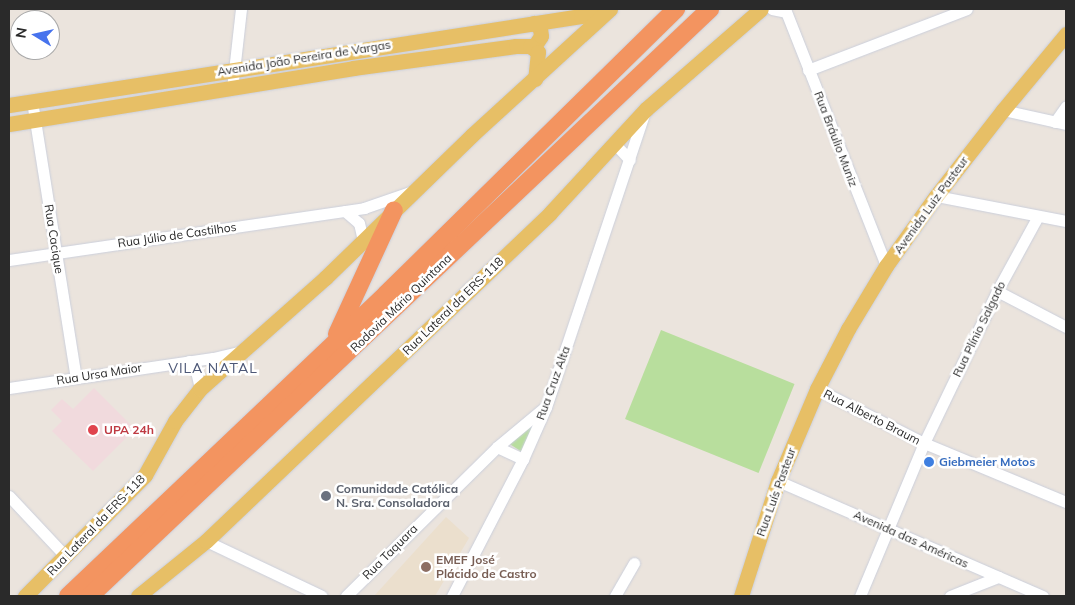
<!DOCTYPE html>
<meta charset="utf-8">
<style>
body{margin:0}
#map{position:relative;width:1075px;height:605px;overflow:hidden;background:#ebe4dd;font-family:Mulish,sans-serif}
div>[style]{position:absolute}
.education>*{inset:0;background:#ebdfcd}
.medical>*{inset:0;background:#f1dadd}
.green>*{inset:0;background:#b8de9d;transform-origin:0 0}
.roads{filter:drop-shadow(0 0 1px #cbcfdb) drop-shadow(0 0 1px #cbcfdb)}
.minor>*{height:11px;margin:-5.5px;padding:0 5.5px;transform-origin:5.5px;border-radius:5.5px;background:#fff}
.major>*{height:15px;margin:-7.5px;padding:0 7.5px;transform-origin:7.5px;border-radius:7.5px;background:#e7bf66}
.highway>*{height:18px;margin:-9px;padding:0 9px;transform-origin:9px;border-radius:9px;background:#f39460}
.dots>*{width:14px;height:14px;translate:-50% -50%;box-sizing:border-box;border:2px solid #fff;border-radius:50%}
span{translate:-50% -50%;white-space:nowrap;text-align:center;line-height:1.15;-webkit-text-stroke:5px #fff;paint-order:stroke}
.street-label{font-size:12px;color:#2a2a2a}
.health-label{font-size:12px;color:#be3a42;font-weight:700}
.left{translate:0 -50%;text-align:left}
.shop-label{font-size:12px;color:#366cbe;font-weight:700}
.worship-label{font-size:12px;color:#5b616d;font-weight:700}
.education-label{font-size:12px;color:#785e54;font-weight:700}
.neighbourhood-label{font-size:14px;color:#4d5877;letter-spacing:1px}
.frame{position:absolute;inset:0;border:10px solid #2a2a2a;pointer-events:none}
.north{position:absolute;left:10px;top:10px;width:50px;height:50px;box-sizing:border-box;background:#fff;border:1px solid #aaa;border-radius:50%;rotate:279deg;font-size:14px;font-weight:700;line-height:20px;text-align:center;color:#2a2a2a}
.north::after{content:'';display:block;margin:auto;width:18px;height:22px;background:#4773ed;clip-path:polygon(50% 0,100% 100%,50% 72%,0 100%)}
</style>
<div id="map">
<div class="education">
<div style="clip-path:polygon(446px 517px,469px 538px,435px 596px,374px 596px)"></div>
</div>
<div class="medical">
<div style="clip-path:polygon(94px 388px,135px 429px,93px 471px,52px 431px,62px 421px,51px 410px,62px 399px,73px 409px)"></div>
</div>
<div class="green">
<div style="left:661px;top:330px;width:144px;height:96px;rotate:22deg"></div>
<div style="clip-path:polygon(536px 421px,522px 452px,508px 443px)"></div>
</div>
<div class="roads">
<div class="minor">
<div style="left:772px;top:9px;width:14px;rotate:12deg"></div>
<div style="left:785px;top:9px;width:276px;rotate:68.5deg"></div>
<div style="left:808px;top:70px;width:170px;rotate:-21deg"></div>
<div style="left:232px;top:89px;width:81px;rotate:-83.6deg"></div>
<div style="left:32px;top:101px;width:280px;rotate:81deg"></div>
<div style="left:1003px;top:110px;width:65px;rotate:12.5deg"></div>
<div style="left:1055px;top:122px;width:19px;rotate:-55deg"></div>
<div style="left:614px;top:143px;width:23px;rotate:47deg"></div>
<div style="left:936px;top:196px;width:132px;rotate:10.9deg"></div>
<div style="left:345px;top:211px;width:18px;rotate:41deg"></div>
<div style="left:359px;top:223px;width:17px;rotate:77deg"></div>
<div style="left:9px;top:260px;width:359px;rotate:-8.3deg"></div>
<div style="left:364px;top:208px;width:49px;rotate:-19.2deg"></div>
<div style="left:997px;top:291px;width:78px;rotate:27.6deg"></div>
<div style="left:189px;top:361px;width:12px;rotate:55deg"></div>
<div style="left:196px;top:371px;width:18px;rotate:77deg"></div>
<div style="left:9px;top:388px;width:206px;rotate:-8.4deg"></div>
<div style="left:213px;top:358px;width:28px;rotate:-13deg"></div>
<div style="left:817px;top:389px;width:120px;rotate:26.8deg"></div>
<div style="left:924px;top:443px;width:154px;rotate:22.6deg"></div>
<div style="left:497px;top:447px;width:29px;rotate:25deg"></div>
<div style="left:778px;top:481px;width:289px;rotate:23.5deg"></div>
<div style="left:9px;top:496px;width:83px;rotate:46.9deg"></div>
<div style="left:206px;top:541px;width:128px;rotate:25.4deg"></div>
<div style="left:346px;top:596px;width:212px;rotate:-44.6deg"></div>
<div style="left:497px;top:447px;width:61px;rotate:-39.7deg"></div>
<div style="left:452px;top:596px;width:154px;rotate:-62.6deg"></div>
<div style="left:523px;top:459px;width:57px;rotate:-66.1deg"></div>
<div style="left:546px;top:407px;width:312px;rotate:-71.5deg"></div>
<div style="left:615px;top:596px;width:38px;rotate:-60deg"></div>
<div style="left:860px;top:596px;width:166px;rotate:-67.3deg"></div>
<div style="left:924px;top:443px;width:169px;rotate:-64.3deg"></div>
<div style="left:997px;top:291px;width:85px;rotate:-61.3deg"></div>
<div style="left:950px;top:596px;width:52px;rotate:-21.6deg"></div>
</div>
<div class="major">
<div style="left:533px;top:48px;width:14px;rotate:-56deg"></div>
<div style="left:541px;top:36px;width:8px;rotate:-97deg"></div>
<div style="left:540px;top:28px;width:8px;rotate:-140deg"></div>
<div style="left:9px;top:105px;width:579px;rotate:-8.84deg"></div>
<div style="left:581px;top:16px;width:18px;rotate:-22deg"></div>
<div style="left:9px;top:124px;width:349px;rotate:-9.2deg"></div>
<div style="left:353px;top:68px;width:164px;rotate:-7.7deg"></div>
<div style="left:516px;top:46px;width:14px"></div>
<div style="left:530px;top:46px;width:10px;rotate:37deg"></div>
<div style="left:538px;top:52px;width:27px;rotate:96deg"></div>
<div style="left:25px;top:596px;width:170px;rotate:-45.2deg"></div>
<div style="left:145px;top:475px;width:62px;rotate:-60.9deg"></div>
<div style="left:175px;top:421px;width:41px;rotate:-52deg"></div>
<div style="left:200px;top:389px;width:167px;rotate:-41.6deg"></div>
<div style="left:325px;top:278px;width:205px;rotate:-44.2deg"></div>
<div style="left:472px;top:135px;width:187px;rotate:-42.4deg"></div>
<div style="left:138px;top:596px;width:87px;rotate:-39deg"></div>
<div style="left:206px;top:541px;width:475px;rotate:-43.6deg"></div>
<div style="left:550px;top:213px;width:142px;rotate:-47.3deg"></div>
<div style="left:646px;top:109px;width:152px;rotate:-41deg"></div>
<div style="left:741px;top:596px;width:121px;rotate:-72.2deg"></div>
<div style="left:778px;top:481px;width:100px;rotate:-67deg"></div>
<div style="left:817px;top:389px;width:68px;rotate:-62.7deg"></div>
<div style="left:848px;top:329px;width:74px;rotate:-58.9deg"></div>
<div style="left:886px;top:266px;width:86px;rotate:-54.5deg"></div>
<div style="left:936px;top:196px;width:109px;rotate:-52.1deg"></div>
<div style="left:1003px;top:110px;width:99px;rotate:-50.3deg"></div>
</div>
<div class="highway">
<div style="left:337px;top:334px;width:136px;rotate:-65.3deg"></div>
<div style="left:68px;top:596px;width:439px;rotate:-43.5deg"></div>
<div style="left:386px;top:294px;width:407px;rotate:-44.5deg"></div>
<div style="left:90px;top:596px;width:854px;rotate:-43.43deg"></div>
</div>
</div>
<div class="dots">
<div style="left:93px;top:430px;background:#e0444e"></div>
<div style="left:929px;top:462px;background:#3f7fe0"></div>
<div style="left:326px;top:496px;background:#6b7280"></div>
<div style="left:426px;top:567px;background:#8d6e63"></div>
</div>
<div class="street-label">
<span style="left:304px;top:58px;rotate:-9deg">Avenida João Pereira de Vargas</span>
<span style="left:836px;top:139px;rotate:69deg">Rua Bráulio Muniz</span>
<span style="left:931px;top:205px;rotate:-54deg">Avenida Luiz Pasteur</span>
<span style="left:177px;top:235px;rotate:-8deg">Rua Júlio de Castilhos</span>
<span style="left:54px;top:239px;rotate:81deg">Rua Cacique</span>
<span style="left:401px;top:303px;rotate:-44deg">Rodovia Mário Quintana</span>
<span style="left:453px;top:306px;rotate:-44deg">Rua Lateral da ERS-118</span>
<span style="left:979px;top:329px;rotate:-64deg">Rua Plínio Salgado</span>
<span style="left:99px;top:374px;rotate:-9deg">Rua Ursa Maior</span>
<span style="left:553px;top:383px;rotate:-70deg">Rua Cruz Alta</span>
<span style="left:872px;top:417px;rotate:27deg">Rua Alberto Braum</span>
<span style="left:776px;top:492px;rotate:-70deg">Rua Luís Pasteur</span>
<span style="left:96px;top:525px;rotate:-46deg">Rua Lateral da ERS-118</span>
<span style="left:911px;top:539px;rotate:24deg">Avenida das Américas</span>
<span style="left:390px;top:552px;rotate:-45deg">Rua Taquara</span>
</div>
<div class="health-label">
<span class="left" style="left:104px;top:430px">UPA 24h</span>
</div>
<div class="shop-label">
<span class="left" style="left:939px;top:462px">Giebmeier Motos</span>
</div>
<div class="worship-label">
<span class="left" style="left:336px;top:496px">Comunidade Católica<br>N. Sra. Consoladora</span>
</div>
<div class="education-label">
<span class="left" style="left:436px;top:567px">EMEF José<br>Plácido de Castro</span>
</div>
<div class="neighbourhood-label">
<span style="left:213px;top:368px">VILA NATAL</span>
</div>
<div class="frame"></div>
<div class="north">N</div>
</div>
